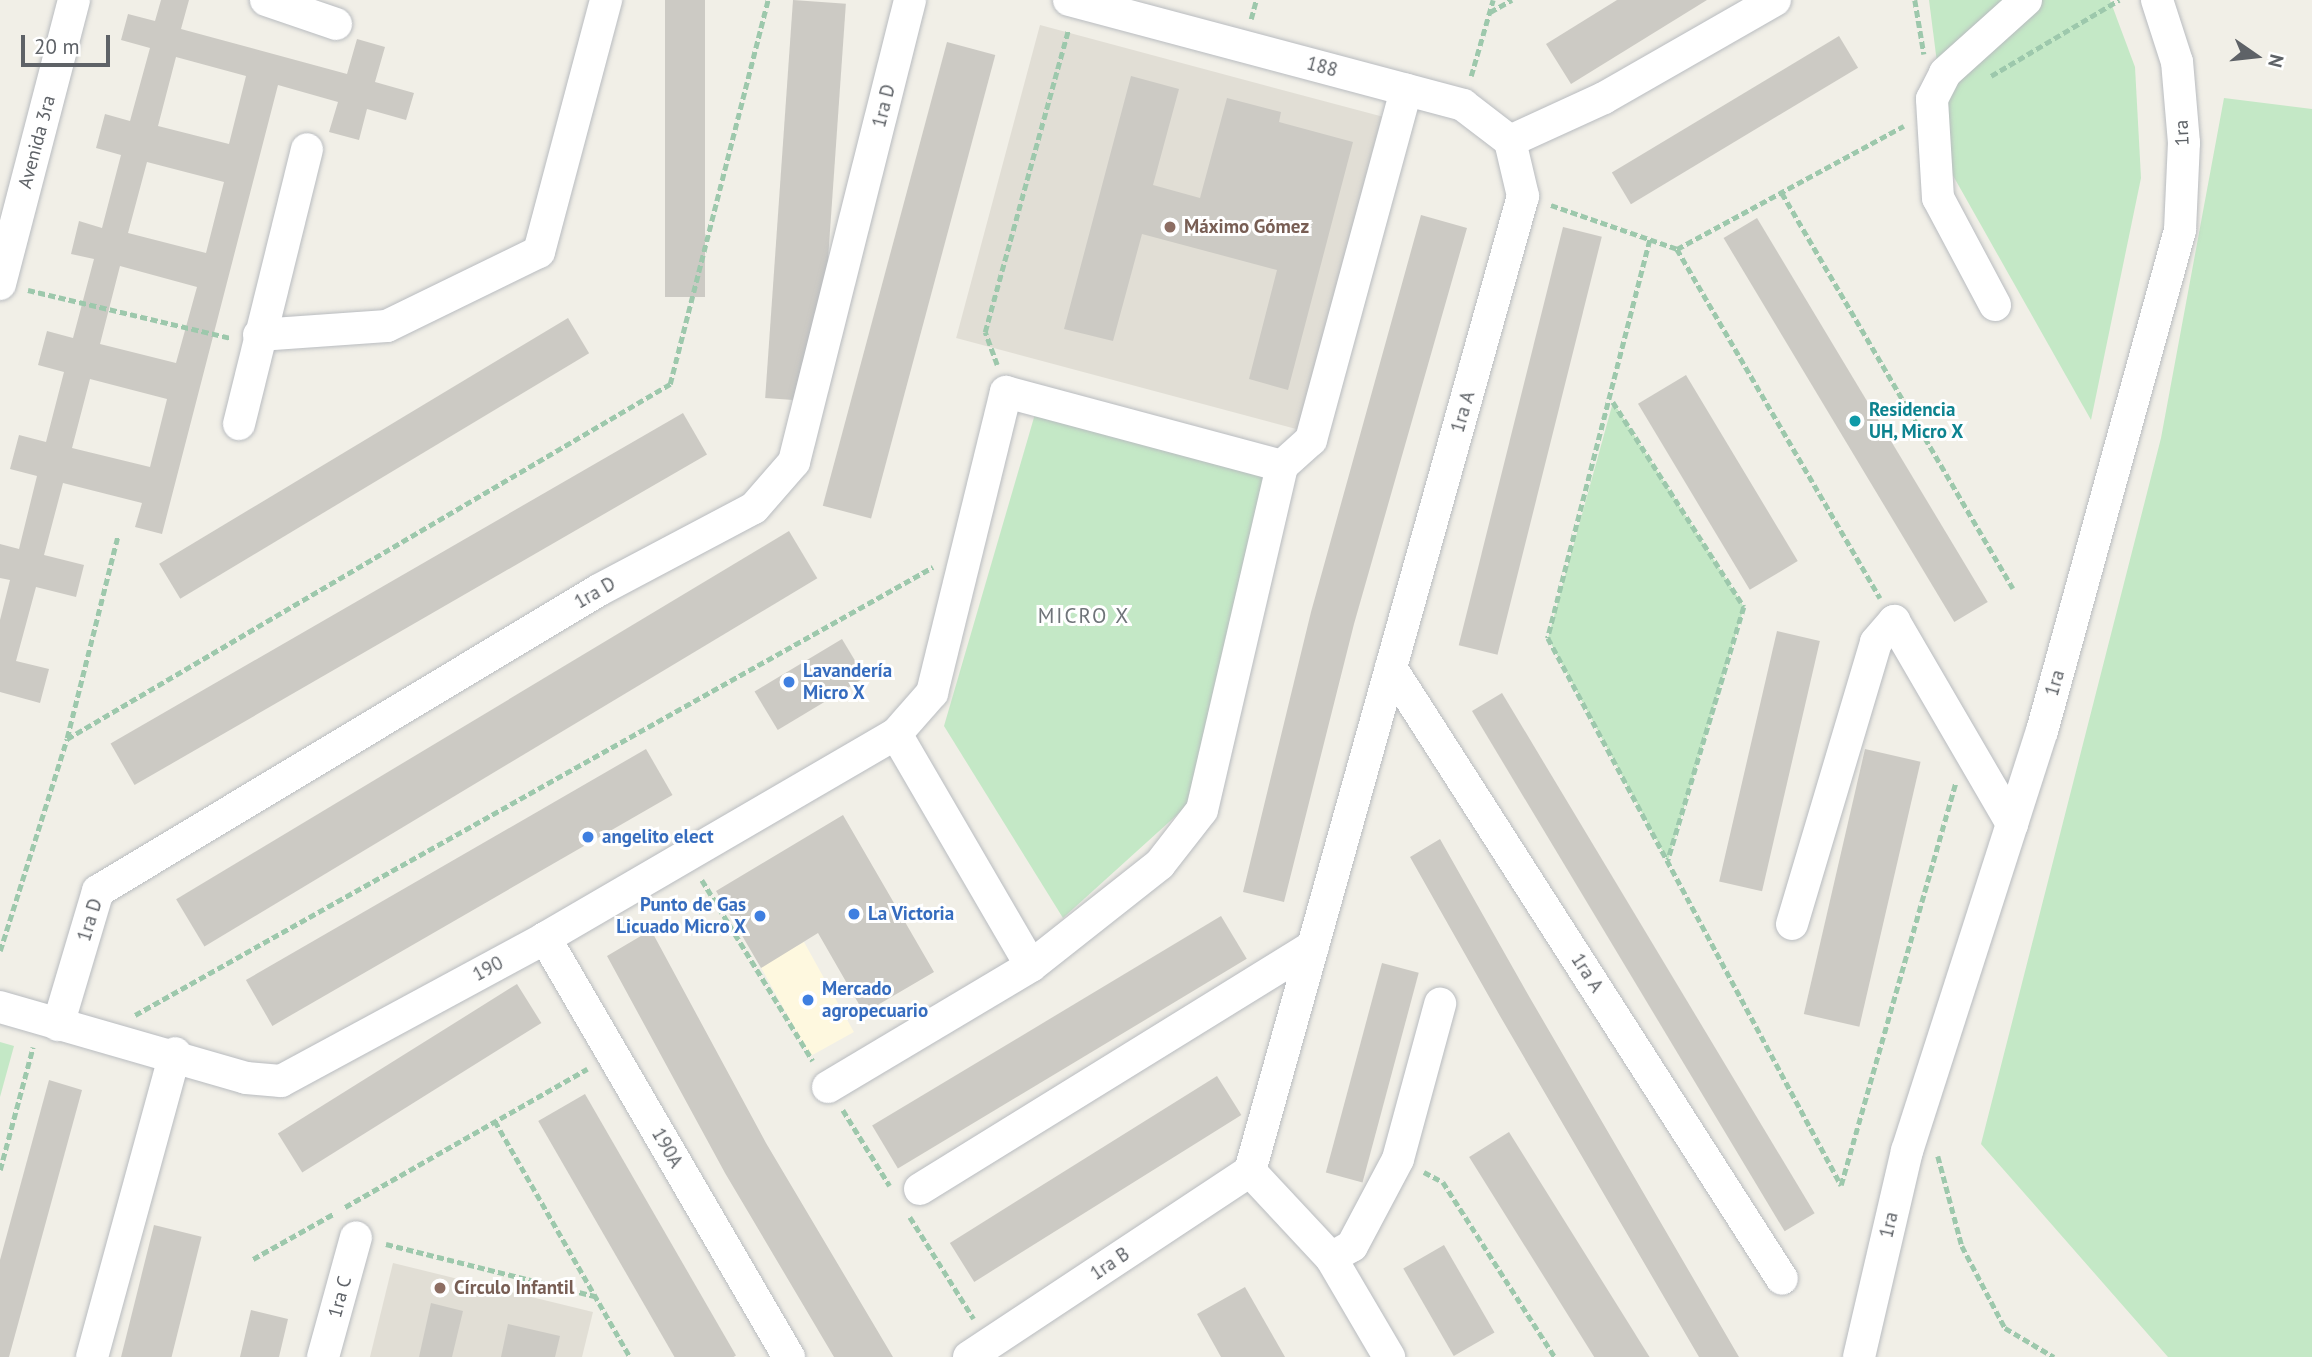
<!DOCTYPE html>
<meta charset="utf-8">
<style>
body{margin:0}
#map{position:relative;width:2312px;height:1357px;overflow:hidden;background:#f1efe7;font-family:"PT Sans",sans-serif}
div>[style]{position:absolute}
.commercial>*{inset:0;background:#fef8df;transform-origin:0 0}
.education>*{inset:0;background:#e1ded5;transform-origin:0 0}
.green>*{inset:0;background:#c4e8c6}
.building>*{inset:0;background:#cccac4;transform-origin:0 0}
.path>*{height:4.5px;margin-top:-2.25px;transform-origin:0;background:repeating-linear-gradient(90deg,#9dc8ac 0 7px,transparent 0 10.5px)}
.roads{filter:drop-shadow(0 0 2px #b9bcc0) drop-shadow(0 0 2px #b9bcc0)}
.minor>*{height:32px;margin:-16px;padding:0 16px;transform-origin:16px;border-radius:16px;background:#fff}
.dots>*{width:19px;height:19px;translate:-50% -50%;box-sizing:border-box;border:4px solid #fff;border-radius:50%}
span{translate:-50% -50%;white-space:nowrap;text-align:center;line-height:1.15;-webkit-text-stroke:6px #fff;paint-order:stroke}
.street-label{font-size:19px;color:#5e6267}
.education-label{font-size:19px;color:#785e54;font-weight:700}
.left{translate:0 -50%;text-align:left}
.culture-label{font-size:19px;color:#0d838f;font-weight:700}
.shop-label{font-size:19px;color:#366cbe;font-weight:700}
.right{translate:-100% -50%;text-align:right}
.neighbourhood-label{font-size:21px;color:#6f7479;letter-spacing:2px}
.north{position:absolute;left:2221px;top:21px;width:70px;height:70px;-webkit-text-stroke:5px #fff;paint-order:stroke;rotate:104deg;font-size:19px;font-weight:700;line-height:28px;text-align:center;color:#5e6267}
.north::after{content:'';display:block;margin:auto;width:24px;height:32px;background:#5e6267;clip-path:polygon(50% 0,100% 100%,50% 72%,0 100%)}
.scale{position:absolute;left:21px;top:35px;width:89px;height:32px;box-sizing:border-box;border:4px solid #5e6267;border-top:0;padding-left:9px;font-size:21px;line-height:24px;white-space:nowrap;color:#5e6267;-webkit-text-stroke:5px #fff;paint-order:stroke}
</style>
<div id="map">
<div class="commercial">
<div style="left:804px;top:942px;width:103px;height:50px;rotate:61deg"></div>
</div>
<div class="education">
<div style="left:1040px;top:25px;width:354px;height:324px;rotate:15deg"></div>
<div style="clip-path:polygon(393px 1263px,593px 1312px,582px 1357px,370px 1357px)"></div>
</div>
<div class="green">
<div style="clip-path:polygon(1929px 0,2110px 0,2135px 67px,2141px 178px,2091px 420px,1951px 172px)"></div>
<div style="clip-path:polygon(2224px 98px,2312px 109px,2312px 1357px,2168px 1357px,1981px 1144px,2161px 438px)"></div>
<div style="clip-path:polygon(1613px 402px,1744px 607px,1668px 861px,1548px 638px)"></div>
<div style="clip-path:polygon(1035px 414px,1265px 476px,1189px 804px,1063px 918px,944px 726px)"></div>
<div style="clip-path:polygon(0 1042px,14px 1046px,0 1097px)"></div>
</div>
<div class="building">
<div style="clip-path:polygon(evenodd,161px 0,189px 0,181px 29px,347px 74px,357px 39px,385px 47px,375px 82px,414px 93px,406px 120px,367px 109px,359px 140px,329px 132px,338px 102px,278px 85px,162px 534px,135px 527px,142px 503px,63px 483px,44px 555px,84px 565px,76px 597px,36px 587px,16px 661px,49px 669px,40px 703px,0 692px,0 620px,10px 580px,0 578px,0 544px,19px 549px,37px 476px,10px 469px,19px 435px,46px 442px,64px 372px,38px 365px,47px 331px,73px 338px,94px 259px,71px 254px,79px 221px,102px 228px,121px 155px,96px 148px,105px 114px,130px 121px,150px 48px,121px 40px,128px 14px,155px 21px,161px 0,176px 57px,246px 76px,229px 144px,158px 126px,176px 57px,161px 0,147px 162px,224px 182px,206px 253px,128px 233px,147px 162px,161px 0,120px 266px,197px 287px,176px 363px,100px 344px,120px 266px,161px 0,90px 379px,167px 399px,150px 467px,72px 448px,90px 379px)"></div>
<div style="left:665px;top:0;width:40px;height:297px"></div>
<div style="left:793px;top:0;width:53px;height:399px;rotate:4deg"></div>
<div style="clip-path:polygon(1617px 0,1707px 0,1571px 84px,1546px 44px)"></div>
<div style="left:1839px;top:36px;width:37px;height:265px;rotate:59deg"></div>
<div style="left:947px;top:42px;width:50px;height:480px;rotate:15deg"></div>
<div style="clip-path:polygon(1131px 76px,1179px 89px,1153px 185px,1200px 198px,1227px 98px,1281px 112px,1279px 122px,1353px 142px,1288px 390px,1249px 379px,1277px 270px,1142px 234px,1113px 341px,1064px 329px)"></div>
<div style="clip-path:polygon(1421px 215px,1467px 228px,1354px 624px,1284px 902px,1243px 892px,1311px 612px)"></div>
<div style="left:1757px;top:218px;width:448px;height:39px;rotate:59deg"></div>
<div style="left:1563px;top:227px;width:40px;height:431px;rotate:14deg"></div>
<div style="left:568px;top:318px;width:41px;height:477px;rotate:59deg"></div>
<div style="left:1686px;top:375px;width:217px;height:56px;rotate:59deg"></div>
<div style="left:683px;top:413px;width:48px;height:661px;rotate:60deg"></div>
<div style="left:789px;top:531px;width:55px;height:715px;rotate:59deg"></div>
<div style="left:1777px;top:631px;width:44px;height:257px;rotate:13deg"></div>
<div style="left:842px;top:639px;width:45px;height:102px;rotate:59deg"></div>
<div style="left:1502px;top:693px;width:607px;height:35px;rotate:59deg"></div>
<div style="left:646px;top:749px;width:53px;height:462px;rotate:60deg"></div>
<div style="left:1865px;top:749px;width:57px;height:272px;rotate:13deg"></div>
<div style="clip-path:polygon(843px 815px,934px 972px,864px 1013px,818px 933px,761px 968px,716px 891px)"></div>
<div style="clip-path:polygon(1440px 839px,1530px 998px,1739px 1357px,1699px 1357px,1500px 1016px,1410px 857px)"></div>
<div style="left:1221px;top:916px;width:50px;height:407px;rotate:59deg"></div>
<div style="clip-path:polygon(651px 930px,766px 1143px,893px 1357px,834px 1357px,725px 1173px,607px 956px)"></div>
<div style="left:1382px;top:963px;width:38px;height:217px;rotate:15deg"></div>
<div style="left:517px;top:984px;width:46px;height:282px;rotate:58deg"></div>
<div style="left:1217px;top:1076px;width:46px;height:315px;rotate:58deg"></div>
<div style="clip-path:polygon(49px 1080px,82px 1090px,9px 1357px,0 1357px,0 1260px)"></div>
<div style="left:585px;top:1094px;width:302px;height:54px;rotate:60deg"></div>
<div style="left:1509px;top:1132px;width:267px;height:47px;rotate:58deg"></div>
<div style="left:154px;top:1225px;width:49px;height:136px;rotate:14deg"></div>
<div style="left:1444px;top:1245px;width:101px;height:47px;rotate:60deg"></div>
<div style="clip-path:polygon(1245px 1287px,1285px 1357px,1221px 1357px,1197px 1314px)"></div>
<div style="clip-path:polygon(431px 1303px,463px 1311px,452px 1357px,419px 1357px)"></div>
<div style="clip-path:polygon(251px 1310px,288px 1319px,279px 1357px,240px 1357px)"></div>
<div style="clip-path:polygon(508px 1324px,560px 1336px,555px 1357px,501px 1357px)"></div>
</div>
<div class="path">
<div style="left:1915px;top:0;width:55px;rotate:80.5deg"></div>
<div style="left:1490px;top:12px;width:25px;rotate:-29deg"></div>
<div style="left:1251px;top:19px;width:20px;rotate:-75deg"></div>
<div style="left:1471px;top:76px;width:79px;rotate:-73.9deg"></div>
<div style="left:1991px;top:76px;width:149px;rotate:-30.7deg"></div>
<div style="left:1782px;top:193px;width:458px;rotate:59.7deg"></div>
<div style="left:1551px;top:205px;width:133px;rotate:19.2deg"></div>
<div style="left:1677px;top:249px;width:404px;rotate:59.8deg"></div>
<div style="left:1650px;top:240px;width:411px;rotate:104.4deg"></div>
<div style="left:1548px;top:638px;width:621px;rotate:61.82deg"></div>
<div style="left:1841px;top:1185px;width:417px;rotate:-74.1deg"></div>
<div style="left:1677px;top:249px;width:258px;rotate:-28.5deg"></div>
<div style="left:28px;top:290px;width:209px;rotate:13.3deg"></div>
<div style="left:997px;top:365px;width:35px;rotate:-110deg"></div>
<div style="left:985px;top:332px;width:313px;rotate:-74.6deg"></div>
<div style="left:1613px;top:402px;width:243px;rotate:57.4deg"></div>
<div style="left:1744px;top:607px;width:264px;rotate:106.7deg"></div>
<div style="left:67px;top:738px;width:209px;rotate:-75.9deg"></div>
<div style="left:702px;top:880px;width:212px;rotate:58.5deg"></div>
<div style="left:0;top:951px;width:222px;rotate:-72.5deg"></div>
<div style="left:67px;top:739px;width:700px;rotate:-30.49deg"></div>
<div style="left:670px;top:384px;width:396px;rotate:-75.7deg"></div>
<div style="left:135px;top:1015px;width:915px;rotate:-29.31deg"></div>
<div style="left:843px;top:1110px;width:89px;rotate:58.3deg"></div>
<div style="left:495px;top:1121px;width:272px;rotate:60.2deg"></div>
<div style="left:1938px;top:1156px;width:93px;rotate:75.1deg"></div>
<div style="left:1962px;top:1246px;width:93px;rotate:62.3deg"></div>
<div style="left:2005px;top:1328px;width:57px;rotate:30.6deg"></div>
<div style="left:0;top:1170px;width:127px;rotate:-75deg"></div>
<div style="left:1424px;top:1172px;width:21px;rotate:28deg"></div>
<div style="left:1443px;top:1182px;width:208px;rotate:57.4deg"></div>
<div style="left:345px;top:1207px;width:279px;rotate:-29.7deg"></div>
<div style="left:910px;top:1217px;width:120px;rotate:57.9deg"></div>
<div style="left:386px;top:1244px;width:215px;rotate:14deg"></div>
<div style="left:253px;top:1259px;width:94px;rotate:-29.3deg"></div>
</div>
<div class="roads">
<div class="minor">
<div style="left:266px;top:0;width:74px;rotate:18.9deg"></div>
<div style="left:1069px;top:0;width:408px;rotate:14.9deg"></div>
<div style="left:1463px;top:105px;width:59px;rotate:37.5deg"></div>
<div style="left:1510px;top:141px;width:57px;rotate:76.7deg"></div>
<div style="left:1523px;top:196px;width:1012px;rotate:105.64deg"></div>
<div style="left:1510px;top:141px;width:103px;rotate:-24.6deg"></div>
<div style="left:1604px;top:98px;width:197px;rotate:-29.8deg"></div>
<div style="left:0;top:284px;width:293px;rotate:-75.4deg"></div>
<div style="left:1995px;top:305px;width:121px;rotate:-118deg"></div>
<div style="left:1938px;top:198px;width:99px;rotate:-93.5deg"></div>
<div style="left:1932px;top:99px;width:29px;rotate:-63deg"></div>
<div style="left:1945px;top:73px;width:109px;rotate:-42deg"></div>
<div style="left:259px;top:335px;width:128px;rotate:-4deg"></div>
<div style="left:387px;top:326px;width:169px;rotate:-26deg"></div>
<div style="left:539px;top:252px;width:261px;rotate:-75.1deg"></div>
<div style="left:239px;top:424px;width:283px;rotate:-76.1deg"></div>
<div style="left:1391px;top:668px;width:725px;rotate:57.38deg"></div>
<div style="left:896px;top:734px;width:268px;rotate:59.8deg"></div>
<div style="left:1792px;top:924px;width:294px;rotate:-73.4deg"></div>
<div style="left:1876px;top:642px;width:28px;rotate:-49deg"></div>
<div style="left:1894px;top:621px;width:235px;rotate:59.8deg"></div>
<div style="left:545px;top:938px;width:485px;rotate:59.8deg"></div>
<div style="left:0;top:1007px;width:256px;rotate:16.1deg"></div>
<div style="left:246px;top:1078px;width:35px;rotate:5deg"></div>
<div style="left:281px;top:1081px;width:300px;rotate:-28.4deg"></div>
<div style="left:545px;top:938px;width:406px;rotate:-30.2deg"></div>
<div style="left:896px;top:734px;width:55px;rotate:-48.7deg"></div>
<div style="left:932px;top:693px;width:310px;rotate:-76.2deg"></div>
<div style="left:1006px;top:392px;width:286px;rotate:15deg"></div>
<div style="left:58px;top:1025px;width:140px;rotate:-73.4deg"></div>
<div style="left:98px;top:891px;width:584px;rotate:-31deg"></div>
<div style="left:599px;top:590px;width:175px;rotate:-27.9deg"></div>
<div style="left:754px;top:508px;width:61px;rotate:-49deg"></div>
<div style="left:794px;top:462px;width:476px;rotate:-75.9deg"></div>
<div style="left:828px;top:1087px;width:236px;rotate:-30.8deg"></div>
<div style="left:1031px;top:966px;width:164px;rotate:-38.3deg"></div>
<div style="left:1160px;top:864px;width:68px;rotate:-52.1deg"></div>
<div style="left:1202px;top:810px;width:353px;rotate:-76.9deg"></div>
<div style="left:1282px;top:466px;width:39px;rotate:-42deg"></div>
<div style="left:1311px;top:440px;width:363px;rotate:-74.8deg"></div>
<div style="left:1250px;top:1171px;width:119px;rotate:47deg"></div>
<div style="left:1331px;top:1258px;width:115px;rotate:59.6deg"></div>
<div style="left:920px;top:1189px;width:462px;rotate:-31.7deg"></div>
<div style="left:1331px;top:1258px;width:24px;rotate:-30deg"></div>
<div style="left:1352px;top:1246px;width:98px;rotate:-62.1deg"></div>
<div style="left:1398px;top:1159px;width:161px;rotate:-74.8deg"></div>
<div style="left:92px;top:1357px;width:315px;rotate:-74.7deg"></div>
<div style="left:323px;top:1357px;width:124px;rotate:-74.6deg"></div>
<div style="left:969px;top:1357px;width:337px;rotate:-33.5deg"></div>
<div style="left:1859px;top:1357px;width:212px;rotate:-76.9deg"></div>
<div style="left:1907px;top:1151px;width:441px;rotate:-72.2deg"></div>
<div style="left:2042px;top:731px;width:520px;rotate:-74.6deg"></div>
<div style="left:2180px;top:230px;width:87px;rotate:-87.4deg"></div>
<div style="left:2184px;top:143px;width:81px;rotate:-94.9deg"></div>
<div style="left:2177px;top:62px;width:65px;rotate:-107.9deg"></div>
</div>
</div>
<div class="dots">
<div style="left:1170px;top:227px;background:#8d6e63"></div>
<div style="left:1855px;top:421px;background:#0f9aa8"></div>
<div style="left:789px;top:682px;background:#3f7fe0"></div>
<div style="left:588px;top:837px;background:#3f7fe0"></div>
<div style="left:854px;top:914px;background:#3f7fe0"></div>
<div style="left:760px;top:916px;background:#3f7fe0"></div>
<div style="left:808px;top:1000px;background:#3f7fe0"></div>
<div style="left:440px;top:1288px;background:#8d6e63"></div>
</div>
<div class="street-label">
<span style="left:1322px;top:67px;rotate:15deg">188</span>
<span style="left:884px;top:106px;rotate:-76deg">1ra D</span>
<span style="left:2182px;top:133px;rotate:-93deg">1ra</span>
<span style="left:37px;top:142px;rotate:-75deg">Avenida 3ra</span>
<span style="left:1463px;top:412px;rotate:-74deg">1ra A</span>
<span style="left:595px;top:593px;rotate:-30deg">1ra D</span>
<span style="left:2055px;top:683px;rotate:-74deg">1ra</span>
<span style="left:90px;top:920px;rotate:-73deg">1ra D</span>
<span style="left:488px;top:969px;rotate:-28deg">190</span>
<span style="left:1587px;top:973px;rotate:57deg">1ra A</span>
<span style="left:667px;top:1148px;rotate:60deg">190A</span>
<span style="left:1889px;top:1225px;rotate:-77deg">1ra</span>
<span style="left:1110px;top:1264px;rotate:-34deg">1ra B</span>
<span style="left:340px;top:1297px;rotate:-75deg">1ra C</span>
</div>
<div class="education-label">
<span class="left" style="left:1184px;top:227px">Máximo Gómez</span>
<span class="left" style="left:454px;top:1288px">Círculo Infantil</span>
</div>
<div class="culture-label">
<span class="left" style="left:1869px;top:421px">Residencia<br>UH, Micro X</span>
</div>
<div class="shop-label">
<span class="left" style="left:803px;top:682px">Lavandería<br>Micro X</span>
<span class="left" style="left:602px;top:837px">angelito elect</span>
<span class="right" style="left:746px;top:916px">Punto de Gas<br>Licuado Micro X</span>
<span class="left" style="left:868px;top:914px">La Victoria</span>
<span class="left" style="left:822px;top:1000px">Mercado<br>agropecuario</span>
</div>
<div class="neighbourhood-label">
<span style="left:1084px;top:616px">MICRO X</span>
</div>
<div class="north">N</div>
<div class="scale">20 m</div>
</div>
